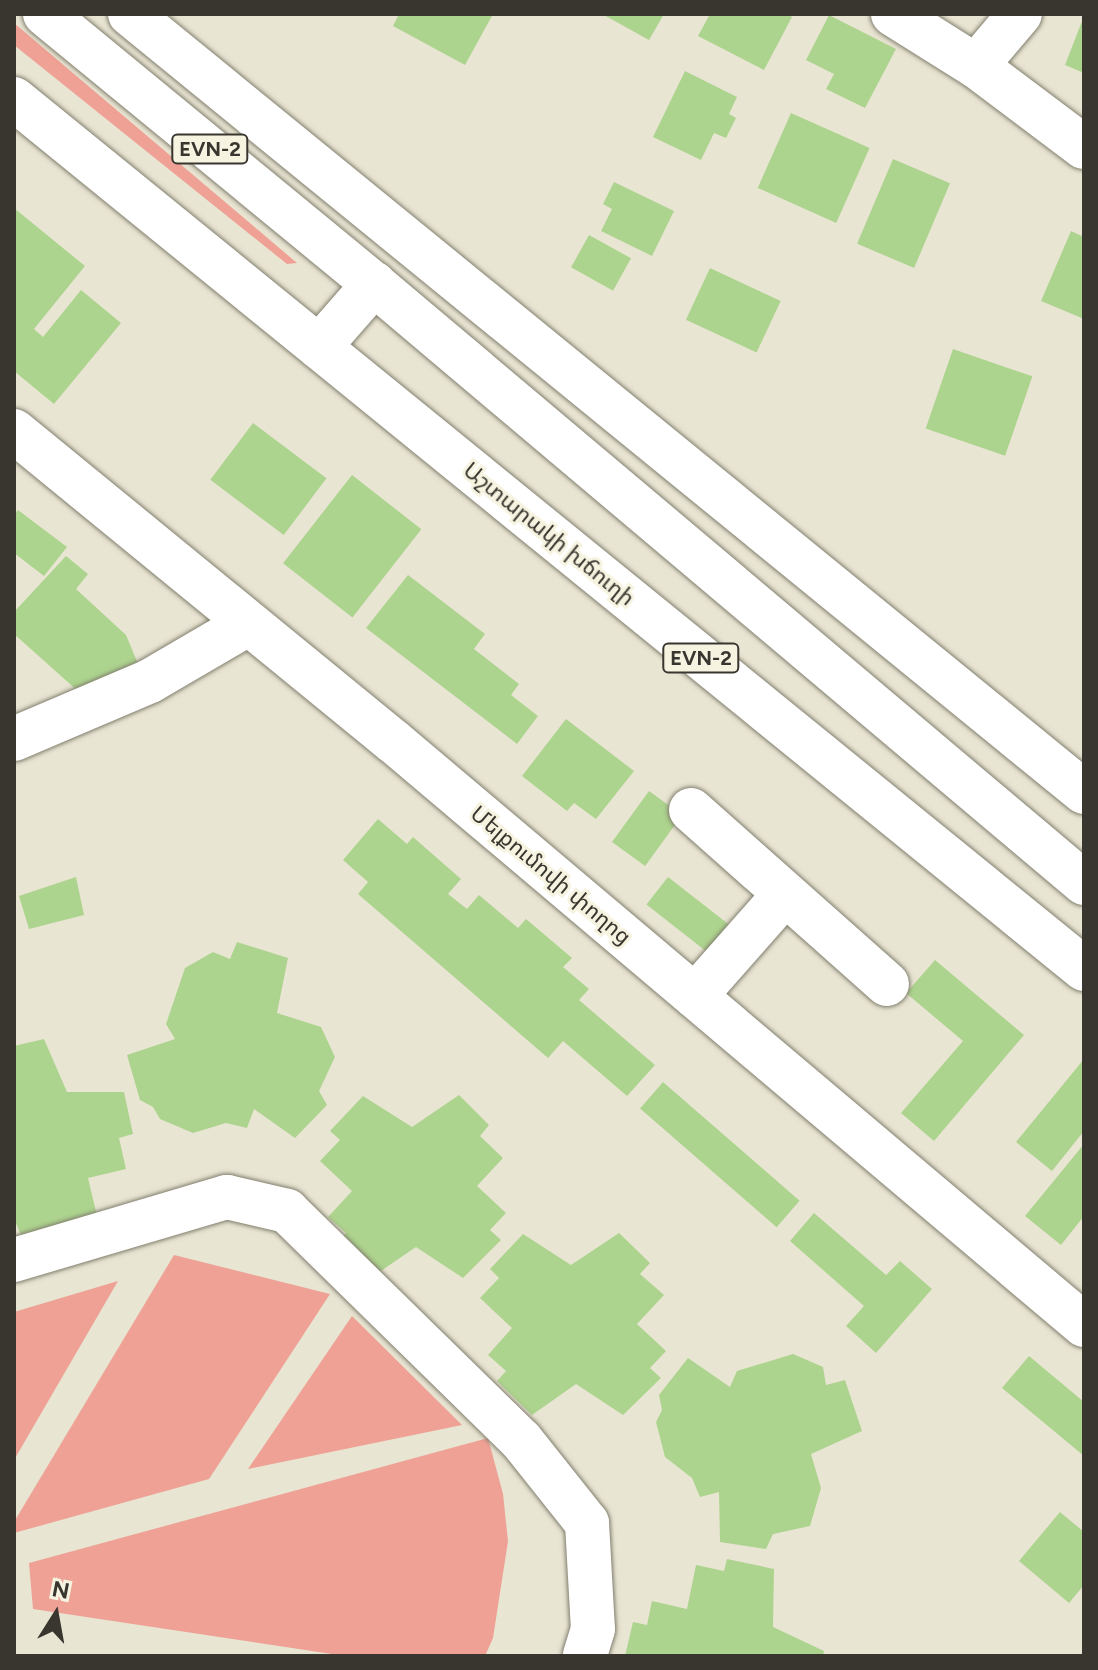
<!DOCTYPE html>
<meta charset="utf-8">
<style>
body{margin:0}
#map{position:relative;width:1098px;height:1670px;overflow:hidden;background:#e9e5d3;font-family:Figtree,"Noto Sans Armenian",sans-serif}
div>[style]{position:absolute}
.green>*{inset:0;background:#eea194}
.building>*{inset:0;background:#add48e;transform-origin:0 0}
.roads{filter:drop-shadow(0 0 2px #827f6e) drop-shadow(0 0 2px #827f6e)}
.minor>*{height:44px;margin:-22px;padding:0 22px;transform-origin:22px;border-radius:22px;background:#fff}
.major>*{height:44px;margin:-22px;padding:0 22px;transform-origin:22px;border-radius:22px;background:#fff}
span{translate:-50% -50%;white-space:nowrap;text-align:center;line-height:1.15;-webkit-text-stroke:6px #f6f3e0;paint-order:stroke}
.shield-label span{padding:2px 6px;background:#f6f3e0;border:2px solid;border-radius:6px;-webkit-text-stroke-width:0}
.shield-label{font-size:20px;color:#38362f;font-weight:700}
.street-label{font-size:22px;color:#38362f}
.frame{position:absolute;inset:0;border:16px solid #38362f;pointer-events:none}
.north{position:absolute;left:16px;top:1574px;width:80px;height:80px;-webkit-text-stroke:6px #f6f3e0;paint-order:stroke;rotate:11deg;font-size:22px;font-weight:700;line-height:32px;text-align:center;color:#38362f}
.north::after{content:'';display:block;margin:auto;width:28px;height:36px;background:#38362f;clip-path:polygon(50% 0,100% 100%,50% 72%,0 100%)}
</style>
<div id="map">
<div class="green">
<div style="clip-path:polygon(14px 23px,297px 263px,287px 264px,14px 45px)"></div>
<div style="clip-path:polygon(174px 1255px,330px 1294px,209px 1479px,14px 1533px,14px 1522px)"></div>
<div style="clip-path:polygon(118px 1281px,14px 1460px,14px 1312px)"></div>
<div style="clip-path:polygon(352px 1316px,462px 1425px,248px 1469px)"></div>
<div style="clip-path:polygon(488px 1438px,503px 1494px,508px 1541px,493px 1638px,485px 1656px,345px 1656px,33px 1609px,29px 1563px)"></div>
</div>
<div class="building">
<div style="clip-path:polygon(399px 14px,493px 14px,465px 65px,393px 26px)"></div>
<div style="clip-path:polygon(602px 14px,664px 14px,649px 40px)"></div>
<div style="clip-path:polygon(710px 14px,787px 14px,792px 17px,764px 70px,698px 36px)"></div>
<div style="clip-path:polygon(829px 15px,896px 49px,865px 108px,826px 89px,834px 74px,806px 60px)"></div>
<div style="clip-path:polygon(1084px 16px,1084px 73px,1065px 65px)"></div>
<div style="clip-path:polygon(685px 71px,737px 97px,729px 114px,736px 118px,726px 138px,714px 133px,701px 160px,653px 137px)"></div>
<div style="left:791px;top:113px;width:86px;height:82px;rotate:24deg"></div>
<div style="left:893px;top:159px;width:62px;height:92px;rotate:23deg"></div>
<div style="clip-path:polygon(614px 182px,674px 211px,652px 256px,601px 231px,612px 209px,603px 204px)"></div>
<div style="clip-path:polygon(14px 208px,85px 266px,34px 329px,43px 337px,81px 290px,121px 323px,54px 404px,14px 371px)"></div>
<div style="clip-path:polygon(1071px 231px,1084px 237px,1084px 319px,1041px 301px)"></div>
<div style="left:589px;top:235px;width:48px;height:37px;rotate:29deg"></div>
<div style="left:710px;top:268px;width:78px;height:57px;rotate:25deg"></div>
<div style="left:953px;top:349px;width:84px;height:84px;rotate:19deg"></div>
<div style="left:253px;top:423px;width:92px;height:71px;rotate:37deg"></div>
<div style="left:352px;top:475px;width:88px;height:112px;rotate:38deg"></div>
<div style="clip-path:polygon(18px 510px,67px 547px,44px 576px,14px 553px,14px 515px)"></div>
<div style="clip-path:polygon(66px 556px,88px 574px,76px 589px,126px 635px,138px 664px,89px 701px,14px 634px,14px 612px)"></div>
<div style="clip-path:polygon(408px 575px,485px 634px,474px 649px,519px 684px,511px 695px,538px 716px,517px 744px,366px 628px)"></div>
<div style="clip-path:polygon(566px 719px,634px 771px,596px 819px,574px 803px,567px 811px,522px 776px)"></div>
<div style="left:649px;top:791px;width:41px;height:63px;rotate:36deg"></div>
<div style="clip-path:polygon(378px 819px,407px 844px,413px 837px,461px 879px,448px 894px,467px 909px,479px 895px,518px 928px,526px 919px,572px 958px,563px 967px,589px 989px,579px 1000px,655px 1065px,627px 1096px,563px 1041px,548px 1058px,358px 894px,368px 882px,343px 860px)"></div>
<div style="clip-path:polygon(76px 877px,84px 915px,29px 929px,19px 896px)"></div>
<div style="left:668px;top:877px;width:85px;height:35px;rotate:38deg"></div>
<div style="clip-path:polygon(237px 942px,288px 958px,277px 1013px,321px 1027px,335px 1057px,319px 1091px,327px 1105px,295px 1138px,254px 1109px,247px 1128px,226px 1123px,193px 1133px,160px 1119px,153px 1107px,140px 1100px,127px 1055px,175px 1039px,166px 1024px,185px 968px,213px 952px,230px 959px)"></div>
<div style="clip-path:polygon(935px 960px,1024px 1035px,934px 1141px,901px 1113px,963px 1041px,906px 993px)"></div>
<div style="clip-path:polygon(44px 1039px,67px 1092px,124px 1092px,133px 1134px,119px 1138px,126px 1169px,88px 1178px,97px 1216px,26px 1246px,14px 1219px,14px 1046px)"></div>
<div style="clip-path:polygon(1084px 1059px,1084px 1131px,1052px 1171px,1016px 1142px)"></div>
<div style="left:663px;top:1082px;width:181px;height:35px;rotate:41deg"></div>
<div style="clip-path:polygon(459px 1095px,489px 1125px,480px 1136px,503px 1158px,477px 1186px,506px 1213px,490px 1230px,501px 1240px,463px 1278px,416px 1247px,372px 1277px,336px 1243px,346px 1233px,328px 1217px,352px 1191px,320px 1161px,340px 1140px,330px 1131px,363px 1096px,412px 1127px)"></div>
<div style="clip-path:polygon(1084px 1144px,1084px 1216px,1061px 1245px,1025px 1216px)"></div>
<div style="clip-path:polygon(814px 1213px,886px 1275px,900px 1261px,932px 1289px,876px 1353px,846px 1326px,864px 1306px,790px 1241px)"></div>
<div style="clip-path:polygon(619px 1233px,650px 1263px,640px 1274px,664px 1295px,637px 1324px,666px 1351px,650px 1368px,661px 1378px,623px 1415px,576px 1384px,532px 1415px,497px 1381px,506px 1371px,488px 1355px,512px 1328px,480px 1298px,499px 1278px,490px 1269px,523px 1234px,571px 1265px)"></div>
<div style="clip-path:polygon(793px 1354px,823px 1367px,826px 1385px,845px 1380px,862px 1431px,811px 1454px,821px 1488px,810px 1526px,773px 1534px,766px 1549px,720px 1542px,719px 1492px,700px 1497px,692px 1478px,665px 1457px,656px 1422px,662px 1410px,659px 1395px,688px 1358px,730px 1387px,737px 1371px)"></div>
<div style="clip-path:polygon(1029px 1356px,1084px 1402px,1084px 1456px,1002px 1388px)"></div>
<div style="clip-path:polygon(1060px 1512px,1084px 1532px,1084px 1585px,1069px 1603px,1019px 1561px)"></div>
<div style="clip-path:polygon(727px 1559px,774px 1569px,773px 1627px,824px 1651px,823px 1656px,625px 1656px,633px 1622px,647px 1625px,652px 1601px,687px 1609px,696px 1565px,724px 1571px)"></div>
</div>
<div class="roads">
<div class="minor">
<div style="left:130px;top:14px;width:1231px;rotate:39.2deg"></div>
<div style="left:893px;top:14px;width:98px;rotate:32.1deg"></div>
<div style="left:976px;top:66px;width:135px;rotate:36.9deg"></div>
<div style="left:976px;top:66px;width:68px;rotate:-49.8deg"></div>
<div style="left:14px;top:431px;width:490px;rotate:39.3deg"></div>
<div style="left:393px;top:741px;width:905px;rotate:40.2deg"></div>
<div style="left:14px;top:739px;width:148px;rotate:-23.1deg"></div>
<div style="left:150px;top:681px;width:111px;rotate:-30.3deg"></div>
<div style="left:691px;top:810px;width:262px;rotate:41.6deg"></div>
<div style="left:695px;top:996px;width:136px;rotate:-48.6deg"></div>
<div style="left:14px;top:1260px;width:222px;rotate:-16.5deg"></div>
<div style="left:227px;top:1197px;width:62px;rotate:13.1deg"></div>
<div style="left:287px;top:1211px;width:327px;rotate:44.4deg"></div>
<div style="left:521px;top:1440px;width:106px;rotate:51.5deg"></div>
<div style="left:587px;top:1523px;width:106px;rotate:86.8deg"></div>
<div style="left:593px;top:1629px;width:28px;rotate:107deg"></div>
</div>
<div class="major">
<div style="left:45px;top:14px;width:426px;rotate:39.4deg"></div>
<div style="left:374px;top:284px;width:929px;rotate:40.15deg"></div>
<div style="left:14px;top:99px;width:1379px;rotate:39.11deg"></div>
<div style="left:319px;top:347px;width:84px;rotate:-48.9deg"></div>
</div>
</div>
<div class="shield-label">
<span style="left:210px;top:149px">EVN-2</span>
<span style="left:701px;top:658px">EVN-2</span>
</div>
<div class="street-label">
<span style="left:549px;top:534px;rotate:39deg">Աշտարակի խճուղի</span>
<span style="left:551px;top:875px;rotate:40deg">Մելքումովի փողոց</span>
</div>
<div class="frame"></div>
<div class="north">N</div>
</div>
